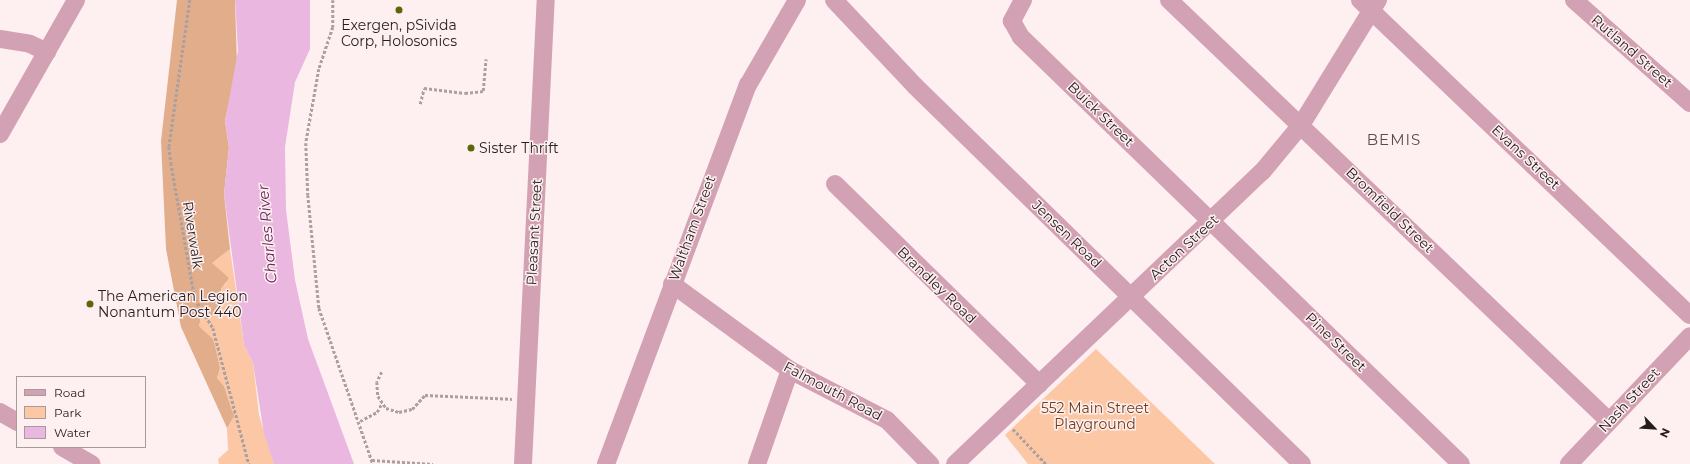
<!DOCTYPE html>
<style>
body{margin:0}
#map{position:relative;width:1690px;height:464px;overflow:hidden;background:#feeff0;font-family:Montserrat,sans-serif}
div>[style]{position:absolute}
.green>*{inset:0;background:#fcc7a5}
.forest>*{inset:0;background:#e2ad8a}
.water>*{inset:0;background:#eab7e0}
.path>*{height:2.5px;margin-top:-1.25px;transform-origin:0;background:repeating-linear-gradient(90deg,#ab9fa0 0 3px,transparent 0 5px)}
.minor>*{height:18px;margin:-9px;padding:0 9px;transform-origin:9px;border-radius:9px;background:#d2a1b4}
.dots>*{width:11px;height:11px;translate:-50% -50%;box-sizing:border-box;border:2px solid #feeff0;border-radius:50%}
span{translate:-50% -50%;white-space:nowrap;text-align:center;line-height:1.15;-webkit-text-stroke:3px #feeff0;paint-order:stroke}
.poi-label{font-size:14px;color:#241d1e}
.left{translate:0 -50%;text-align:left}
.street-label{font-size:14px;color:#241d1e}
.park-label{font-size:14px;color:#703e17}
.neighbourhood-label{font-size:15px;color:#5a4c4d;letter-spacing:1px}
.water-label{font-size:15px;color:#652a5d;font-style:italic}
.legend{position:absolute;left:16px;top:376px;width:130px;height:72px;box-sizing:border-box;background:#feeff0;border:1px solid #a79b9c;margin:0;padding:5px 7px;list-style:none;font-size:12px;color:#241d1e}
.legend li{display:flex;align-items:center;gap:8px;height:20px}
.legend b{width:20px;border:1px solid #a79b9c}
.north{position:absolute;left:1634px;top:408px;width:40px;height:40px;-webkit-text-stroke:3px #feeff0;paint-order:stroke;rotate:115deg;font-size:11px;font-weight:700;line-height:16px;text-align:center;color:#241d1e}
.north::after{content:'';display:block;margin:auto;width:14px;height:18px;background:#241d1e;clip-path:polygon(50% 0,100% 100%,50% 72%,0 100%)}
</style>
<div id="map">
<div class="green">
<div style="clip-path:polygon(230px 249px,244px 345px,253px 363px,259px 415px,274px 464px,219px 464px,218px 459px,228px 450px,227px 428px,233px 413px,224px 386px,217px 378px,220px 368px,213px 339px,199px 326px,201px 317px,222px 299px,221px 289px,226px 283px,212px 263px)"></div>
<div style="clip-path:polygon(1096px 349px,1215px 464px,1028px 464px,1005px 435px)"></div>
</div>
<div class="forest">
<div style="clip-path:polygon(177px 0,235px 0,237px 64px,225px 121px,229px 148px,224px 194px,230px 249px,212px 263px,229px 278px,221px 289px,220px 309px,216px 314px,201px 317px,199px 326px,213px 339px,215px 346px,220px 368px,217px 378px,224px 386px,234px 416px,227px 428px,181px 327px,166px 249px,161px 141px)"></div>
</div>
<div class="water">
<div style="clip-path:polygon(235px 0,310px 0,310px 49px,295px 82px,285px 147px,286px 210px,295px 280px,308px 339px,354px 464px,274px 464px,264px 434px,253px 363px,244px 345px,224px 194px,229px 148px,225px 121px,238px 51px)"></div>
</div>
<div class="path">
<div style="left:190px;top:0;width:148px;rotate:98.1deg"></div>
<div style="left:169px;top:147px;width:16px;rotate:83deg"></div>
<div style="left:171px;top:163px;width:138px;rotate:80deg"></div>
<div style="left:195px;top:299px;width:34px;rotate:58deg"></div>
<div style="left:213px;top:328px;width:141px;rotate:75.2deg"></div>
<div style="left:333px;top:0;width:27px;rotate:90deg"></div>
<div style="left:333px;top:27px;width:44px;rotate:108.4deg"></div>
<div style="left:319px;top:69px;width:75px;rotate:100deg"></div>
<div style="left:306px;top:143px;width:52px;rotate:87.8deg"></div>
<div style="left:308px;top:195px;width:114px;rotate:84.4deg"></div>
<div style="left:319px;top:308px;width:165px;rotate:70.9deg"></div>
<div style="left:420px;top:104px;width:16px;rotate:-76deg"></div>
<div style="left:424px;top:88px;width:41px;rotate:7deg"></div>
<div style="left:465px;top:93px;width:18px;rotate:-6deg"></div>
<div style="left:483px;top:91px;width:32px;rotate:-85deg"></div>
<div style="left:382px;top:372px;width:11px;rotate:117deg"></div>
<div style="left:377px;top:382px;width:14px;rotate:86deg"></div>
<div style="left:378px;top:396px;width:14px;rotate:56deg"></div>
<div style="left:386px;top:408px;width:14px;rotate:17deg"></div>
<div style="left:399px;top:412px;width:13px;rotate:-13deg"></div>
<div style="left:412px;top:409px;width:19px;rotate:-47deg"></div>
<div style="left:425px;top:395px;width:87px;rotate:2.6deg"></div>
<div style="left:360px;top:421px;width:19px;rotate:-28deg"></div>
<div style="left:377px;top:412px;width:10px;rotate:-61deg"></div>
<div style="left:1013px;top:429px;width:48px;rotate:46.7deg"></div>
<div style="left:372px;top:460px;width:61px;rotate:3.8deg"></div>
</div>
<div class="minor">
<div style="left:834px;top:0;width:118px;rotate:46.7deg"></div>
<div style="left:915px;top:86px;width:541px;rotate:44.33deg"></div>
<div style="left:1023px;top:0;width:24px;rotate:118deg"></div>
<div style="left:1012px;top:21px;width:18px;rotate:61deg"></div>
<div style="left:1021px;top:37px;width:613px;rotate:44.14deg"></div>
<div style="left:1169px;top:0;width:609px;rotate:43.74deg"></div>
<div style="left:1360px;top:0;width:456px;rotate:43.7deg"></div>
<div style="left:1574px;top:0;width:155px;rotate:41.6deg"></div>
<div style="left:0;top:39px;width:30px;rotate:9deg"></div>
<div style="left:30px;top:44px;width:19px;rotate:25deg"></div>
<div style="left:0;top:134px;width:154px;rotate:-60.4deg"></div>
<div style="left:835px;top:184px;width:286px;rotate:44.4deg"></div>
<div style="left:672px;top:284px;width:146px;rotate:36.1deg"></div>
<div style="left:790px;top:370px;width:109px;rotate:27.3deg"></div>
<div style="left:887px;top:420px;width:62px;rotate:45.7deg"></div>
<div style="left:0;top:412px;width:20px;rotate:30deg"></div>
<div style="left:62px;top:447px;width:34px;rotate:30deg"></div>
<div style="left:523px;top:464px;width:465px;rotate:-87.2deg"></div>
<div style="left:606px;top:464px;width:405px;rotate:-69.5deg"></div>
<div style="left:748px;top:85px;width:98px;rotate:-60deg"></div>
<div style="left:757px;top:464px;width:100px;rotate:-70.7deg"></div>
<div style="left:955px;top:464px;width:424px;rotate:-43.6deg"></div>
<div style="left:1262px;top:172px;width:61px;rotate:-50.3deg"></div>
<div style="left:1301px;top:125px;width:147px;rotate:-58.4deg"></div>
<div style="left:1569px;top:464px;width:176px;rotate:-46.6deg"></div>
</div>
<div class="dots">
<div style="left:399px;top:10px;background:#5d6709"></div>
<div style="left:471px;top:148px;background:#5d6709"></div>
<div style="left:90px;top:304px;background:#5d6709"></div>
</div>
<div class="poi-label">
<span style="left:399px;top:33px">Exergen, pSivida<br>Corp, Holosonics</span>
<span class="left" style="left:479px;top:148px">Sister Thrift</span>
<span class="left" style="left:98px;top:304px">The American Legion<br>Nonantum Post 440</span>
</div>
<div class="street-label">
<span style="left:1632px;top:51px;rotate:41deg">Rutland Street</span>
<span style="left:1101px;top:114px;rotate:44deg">Buick Street</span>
<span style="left:1526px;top:157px;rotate:43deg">Evans Street</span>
<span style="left:1390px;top:210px;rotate:44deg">Bromfield Street</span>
<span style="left:692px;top:228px;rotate:-70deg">Waltham Street</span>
<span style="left:534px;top:232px;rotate:-87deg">Pleasant Street</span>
<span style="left:1067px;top:234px;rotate:44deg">Jensen Road</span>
<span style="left:193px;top:235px;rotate:81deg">Riverwalk</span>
<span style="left:1184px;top:247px;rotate:-43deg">Acton Street</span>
<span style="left:937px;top:285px;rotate:44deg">Brandley Road</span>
<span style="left:1336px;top:342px;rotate:44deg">Pine Street</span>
<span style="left:833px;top:391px;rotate:28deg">Falmouth Road</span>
<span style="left:1629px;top:400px;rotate:-47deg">Nash Street</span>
</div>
<div class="park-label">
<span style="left:1095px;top:416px">552 Main Street<br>Playground</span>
</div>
<div class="neighbourhood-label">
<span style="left:1394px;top:140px">BEMIS</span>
</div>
<div class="water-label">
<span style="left:267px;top:234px;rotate:-95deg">Charles River</span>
</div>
<ul class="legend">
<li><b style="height:5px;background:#d2a1b4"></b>Road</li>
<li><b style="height:11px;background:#fcc7a5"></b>Park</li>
<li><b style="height:11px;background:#eab7e0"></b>Water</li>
</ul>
<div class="north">N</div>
</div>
